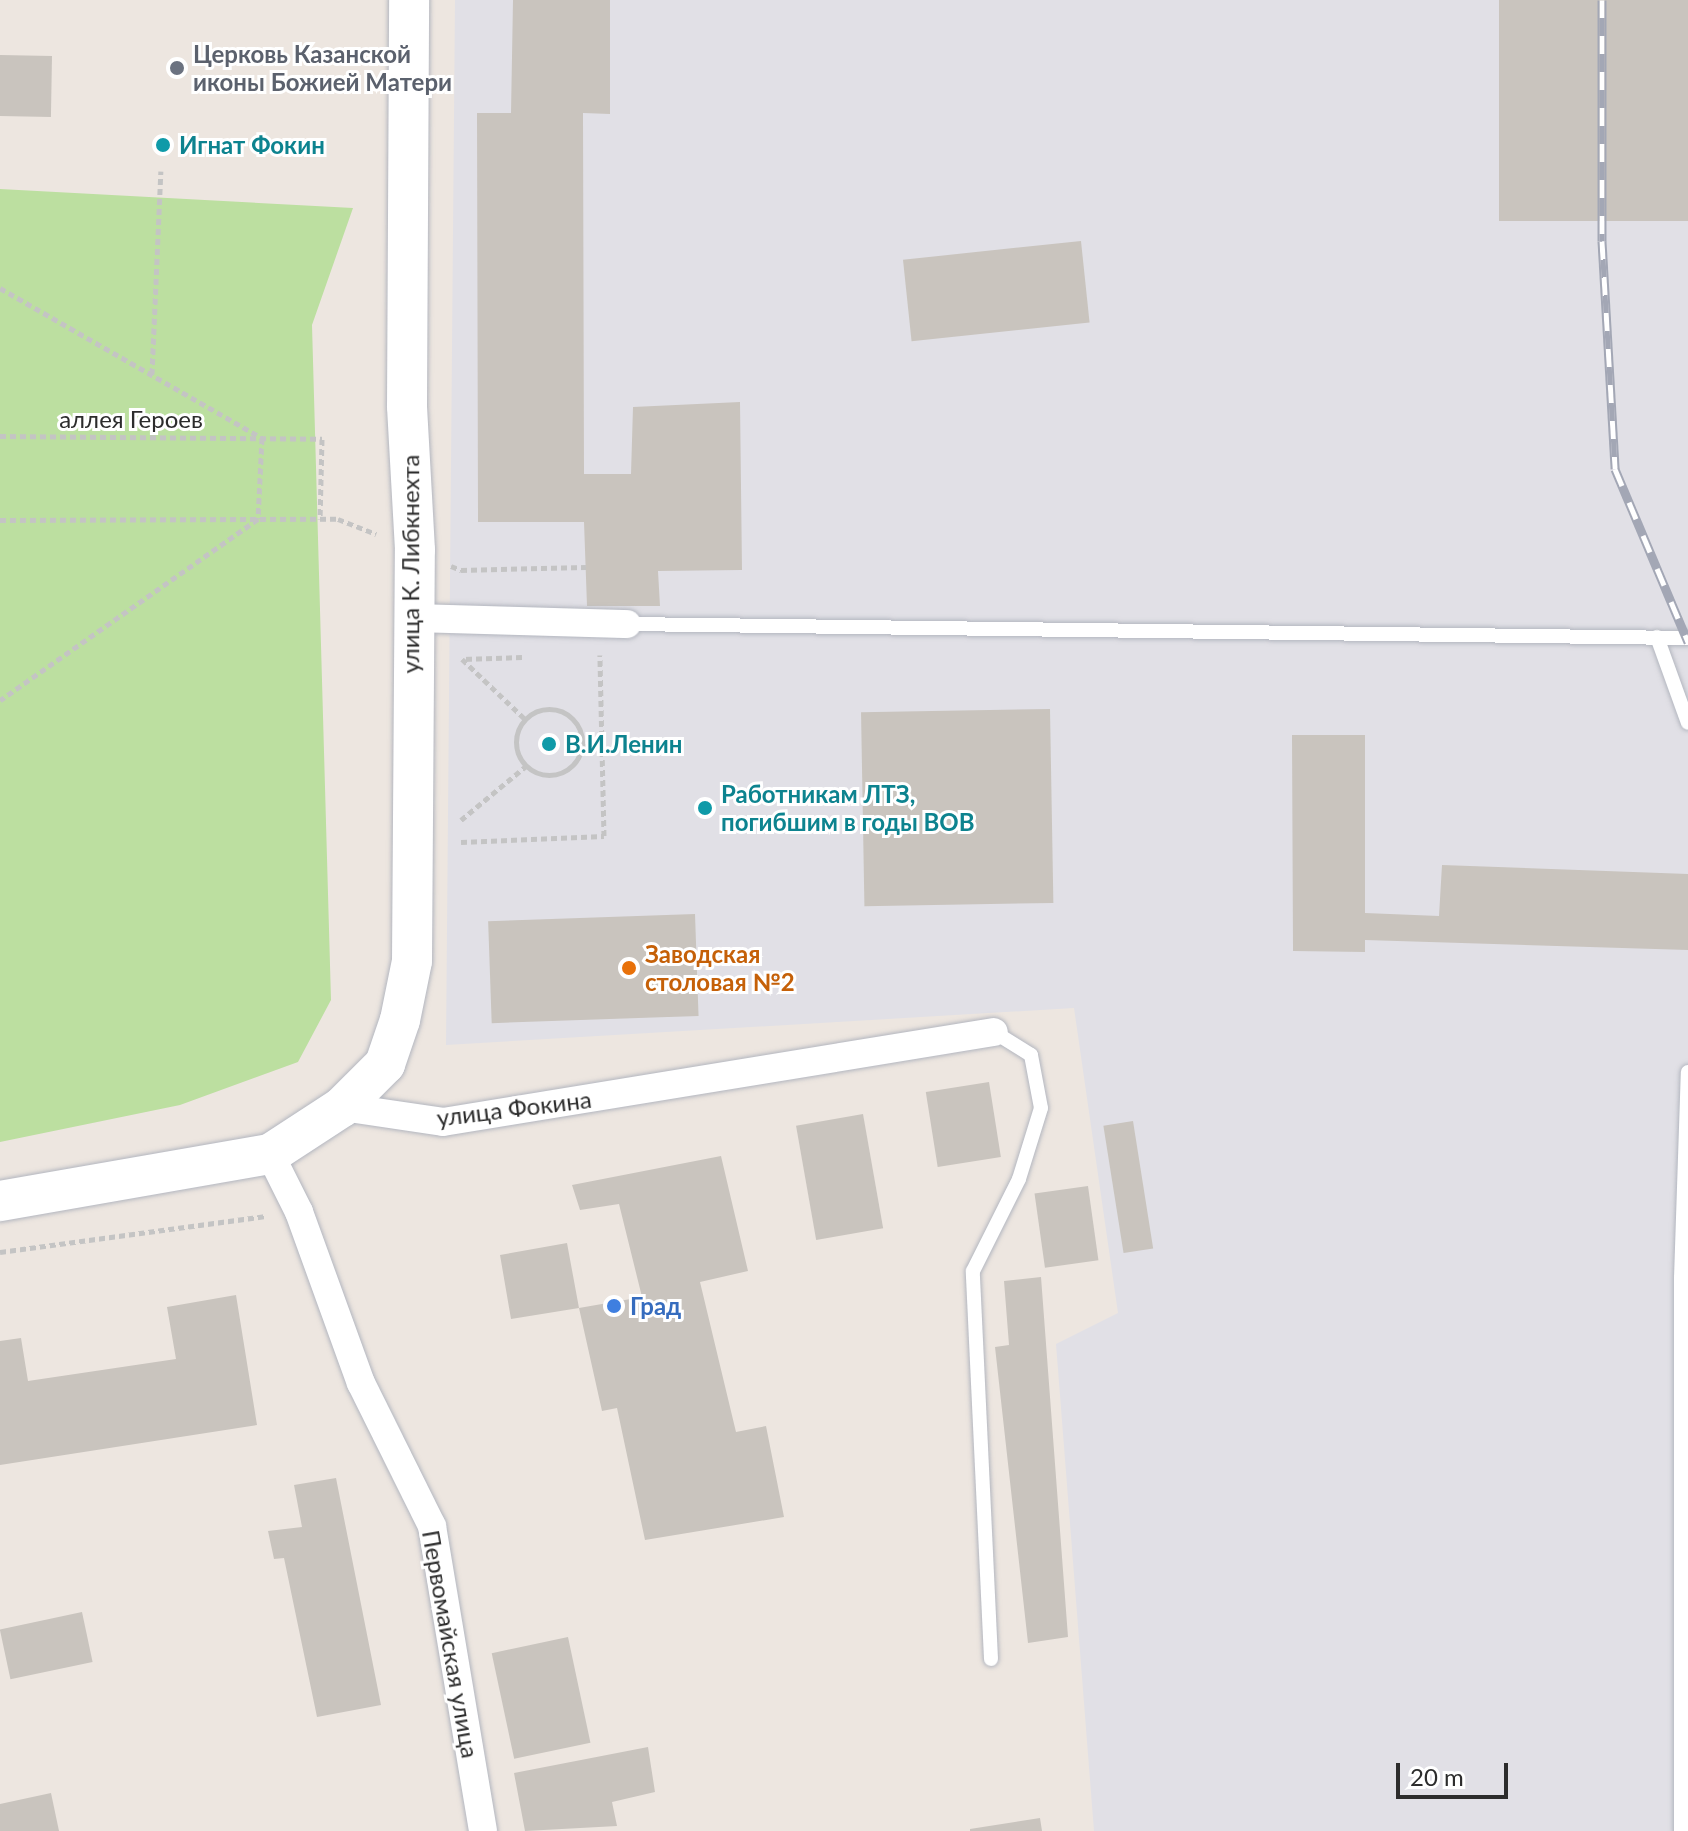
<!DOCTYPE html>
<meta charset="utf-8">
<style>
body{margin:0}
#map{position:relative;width:1688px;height:1831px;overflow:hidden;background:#ede6e0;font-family:Lato,sans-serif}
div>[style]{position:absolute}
.industrial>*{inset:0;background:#e1e0e6}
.green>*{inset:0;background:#bcdfa0}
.building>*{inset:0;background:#c9c4be;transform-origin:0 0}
.path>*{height:5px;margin-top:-2.5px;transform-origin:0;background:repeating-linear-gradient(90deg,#c4c4c4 0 6px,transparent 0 10px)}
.path>.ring{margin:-2.5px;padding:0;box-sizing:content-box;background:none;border:5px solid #c4c4c4;border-radius:50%}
.roads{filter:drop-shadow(0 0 2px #b3b6bf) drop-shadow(0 0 2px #b3b6bf)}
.lane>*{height:14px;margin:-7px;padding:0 7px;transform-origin:7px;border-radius:7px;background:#fff}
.street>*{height:28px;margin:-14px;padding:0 14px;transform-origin:14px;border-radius:14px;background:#fff}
.secondary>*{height:40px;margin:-20px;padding:0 20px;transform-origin:20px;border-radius:20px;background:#fff}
.rail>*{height:9px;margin-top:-4.5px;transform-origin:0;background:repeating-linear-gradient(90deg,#fff 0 18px,#a3a7b5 0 36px);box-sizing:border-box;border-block:2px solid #a3a7b5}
.dots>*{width:22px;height:22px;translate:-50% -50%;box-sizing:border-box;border:4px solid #fff;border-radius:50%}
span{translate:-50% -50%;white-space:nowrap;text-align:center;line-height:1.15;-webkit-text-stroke:6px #fff;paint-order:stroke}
.worship-label{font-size:24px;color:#5b616d;font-weight:700}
.left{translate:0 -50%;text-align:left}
.culture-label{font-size:24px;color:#0d838f;font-weight:700}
.street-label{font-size:24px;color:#2c2c2c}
.food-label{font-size:24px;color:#c56008;font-weight:700}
.shop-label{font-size:24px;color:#366cbe;font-weight:700}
.scale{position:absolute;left:1396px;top:1763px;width:112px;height:36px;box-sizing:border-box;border:4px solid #2c2c2c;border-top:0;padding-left:10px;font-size:24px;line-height:28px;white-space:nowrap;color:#2c2c2c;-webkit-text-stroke:6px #fff;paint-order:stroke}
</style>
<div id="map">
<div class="industrial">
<div style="clip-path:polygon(455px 0,1688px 0,1688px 1831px,1094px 1831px,1056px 1344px,1118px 1313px,1074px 1008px,446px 1045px)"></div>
</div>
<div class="green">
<div style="clip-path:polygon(0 189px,353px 208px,312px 325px,331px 1000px,298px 1062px,180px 1105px,0 1142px)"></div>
</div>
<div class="building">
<div style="clip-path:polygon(513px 0,610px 0,610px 114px,583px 113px,584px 474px,631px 474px,633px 407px,740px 402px,742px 570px,658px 571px,660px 606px,587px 606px,584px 522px,478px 522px,477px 113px,511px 113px)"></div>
<div style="left:1499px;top:0;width:189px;height:221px"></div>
<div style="left:52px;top:56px;width:61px;height:52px;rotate:91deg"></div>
<div style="left:1081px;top:241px;width:82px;height:179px;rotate:84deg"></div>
<div style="left:1050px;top:709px;width:194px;height:189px;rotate:89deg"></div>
<div style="clip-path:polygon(1292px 735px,1365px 735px,1365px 913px,1439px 916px,1442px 865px,1688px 874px,1688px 950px,1365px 940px,1365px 952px,1293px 951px)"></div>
<div style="left:695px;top:914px;width:102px;height:207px;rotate:88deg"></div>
<div style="left:989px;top:1082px;width:76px;height:64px;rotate:81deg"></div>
<div style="left:863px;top:1114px;width:116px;height:68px;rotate:80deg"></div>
<div style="left:1133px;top:1121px;width:129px;height:30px;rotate:81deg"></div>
<div style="clip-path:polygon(721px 1156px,748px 1271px,700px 1282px,736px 1432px,766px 1426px,784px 1517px,645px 1540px,617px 1408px,602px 1411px,579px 1308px,511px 1319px,500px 1255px,567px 1243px,579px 1308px,642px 1297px,619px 1204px,580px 1210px,572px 1185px)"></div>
<div style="left:1088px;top:1186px;width:75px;height:54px;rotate:82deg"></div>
<div style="clip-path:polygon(1041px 1277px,1068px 1637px,1028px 1643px,995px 1347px,1009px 1345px,1004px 1281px)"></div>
<div style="clip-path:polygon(236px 1295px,257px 1425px,0 1465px,0 1341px,21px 1338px,28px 1381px,176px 1359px,167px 1307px)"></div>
<div style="clip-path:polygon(336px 1478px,381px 1705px,317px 1717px,284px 1558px,274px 1559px,268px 1531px,302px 1527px,294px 1485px)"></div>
<div style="left:82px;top:1612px;width:51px;height:84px;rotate:78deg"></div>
<div style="left:568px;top:1637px;width:108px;height:78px;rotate:78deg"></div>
<div style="clip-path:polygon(648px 1747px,655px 1792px,612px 1802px,617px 1826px,525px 1831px,514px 1773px)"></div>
<div style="clip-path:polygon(51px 1793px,59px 1831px,0 1831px,0 1804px)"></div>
<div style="clip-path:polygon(1040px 1818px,1042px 1831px,970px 1831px,970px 1829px)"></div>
</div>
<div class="path">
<div style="left:0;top:288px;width:302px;rotate:29.8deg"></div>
<div style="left:262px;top:438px;width:81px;rotate:92.8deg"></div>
<div style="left:258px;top:519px;width:315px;rotate:144.9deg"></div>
<div style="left:152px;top:374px;width:203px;rotate:-87.5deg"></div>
<div style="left:0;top:436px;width:322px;rotate:0.5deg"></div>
<div style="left:322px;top:439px;width:80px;rotate:91.4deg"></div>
<div style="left:0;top:520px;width:338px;rotate:-0.2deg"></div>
<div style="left:338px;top:519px;width:41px;rotate:21.5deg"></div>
<div style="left:451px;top:566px;width:11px;rotate:22deg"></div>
<div style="left:461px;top:570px;width:125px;rotate:-1.4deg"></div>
<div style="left:522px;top:657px;width:60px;rotate:178.1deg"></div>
<div style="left:462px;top:659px;width:87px;rotate:43.6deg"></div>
<div class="ring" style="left:516px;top:709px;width:61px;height:61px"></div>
<div style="left:583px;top:746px;width:19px;rotate:-3deg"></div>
<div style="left:461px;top:820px;width:85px;rotate:-39.7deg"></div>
<div style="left:461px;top:842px;width:143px;rotate:-2.4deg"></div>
<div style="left:604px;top:836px;width:181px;rotate:-91.3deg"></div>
<div style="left:0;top:1252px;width:268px;rotate:-7.7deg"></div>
</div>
<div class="roads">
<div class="lane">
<div style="left:627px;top:624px;width:1061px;rotate:0.76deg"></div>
<div style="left:1657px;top:637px;width:91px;rotate:70.2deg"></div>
<div style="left:991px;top:1659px;width:388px;rotate:-92.7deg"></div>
<div style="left:973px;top:1271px;width:103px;rotate:-63.4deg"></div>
<div style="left:1019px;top:1179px;width:74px;rotate:-72.8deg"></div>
<div style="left:1041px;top:1108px;width:54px;rotate:-100.7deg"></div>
<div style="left:1031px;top:1055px;width:44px;rotate:-148.1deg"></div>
<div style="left:1681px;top:1831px;width:553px;rotate:-90deg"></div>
<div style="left:1681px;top:1278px;width:206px;rotate:-88.1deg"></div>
</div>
<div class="street">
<div style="left:411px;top:618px;width:216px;rotate:1.6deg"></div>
<div style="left:342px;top:1107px;width:102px;rotate:8.4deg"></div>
<div style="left:443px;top:1122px;width:558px;rotate:-9.28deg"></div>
<div style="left:270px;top:1154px;width:65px;rotate:63.4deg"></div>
<div style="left:299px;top:1212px;width:182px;rotate:70.1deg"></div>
<div style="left:361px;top:1383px;width:160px;rotate:63.6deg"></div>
<div style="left:432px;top:1526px;width:309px;rotate:80.5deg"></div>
</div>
<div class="secondary">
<div style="left:0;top:1201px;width:274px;rotate:-9.9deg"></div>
<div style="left:270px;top:1154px;width:86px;rotate:-33.1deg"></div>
<div style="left:342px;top:1107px;width:61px;rotate:-45deg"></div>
<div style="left:385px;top:1064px;width:46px;rotate:-71.2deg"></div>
<div style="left:400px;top:1020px;width:60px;rotate:-78.5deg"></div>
<div style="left:412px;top:961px;width:411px;rotate:-89.6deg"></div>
<div style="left:415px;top:550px;width:144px;rotate:-93.2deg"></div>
<div style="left:407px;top:406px;width:406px;rotate:-89.7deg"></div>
</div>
</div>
<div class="rail">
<div style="left:1602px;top:0;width:241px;rotate:90deg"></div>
<div style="left:1602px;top:241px;width:228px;rotate:86.7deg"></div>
<div style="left:1615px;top:469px;width:188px;rotate:67.1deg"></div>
</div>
<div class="dots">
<div style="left:177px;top:68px;background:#6b7280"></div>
<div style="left:163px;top:145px;background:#0f9aa8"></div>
<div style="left:549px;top:744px;background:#0f9aa8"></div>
<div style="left:705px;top:808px;background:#0f9aa8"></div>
<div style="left:629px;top:968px;background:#e8710a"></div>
<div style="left:614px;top:1306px;background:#3f7fe0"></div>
</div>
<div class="worship-label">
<span class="left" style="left:193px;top:68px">Церковь Казанской<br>иконы Божией Матери</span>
</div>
<div class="culture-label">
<span class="left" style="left:179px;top:145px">Игнат Фокин</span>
<span class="left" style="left:565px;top:744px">В.И.Ленин</span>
<span class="left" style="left:721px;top:808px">Работникам ЛТЗ,<br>погибшим в годы ВОВ</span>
</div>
<div class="street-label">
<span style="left:131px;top:419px">аллея Героев</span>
<span style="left:410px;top:564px;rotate:-90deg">улица К. Либкнехта</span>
<span style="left:514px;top:1108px;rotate:-7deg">улица Фокина</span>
<span style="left:451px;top:1644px;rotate:80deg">Первомайская улица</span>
</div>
<div class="food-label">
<span class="left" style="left:645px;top:968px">Заводская<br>столовая №2</span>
</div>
<div class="shop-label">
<span class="left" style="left:630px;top:1306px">Град</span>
</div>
<div class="scale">20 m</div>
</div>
